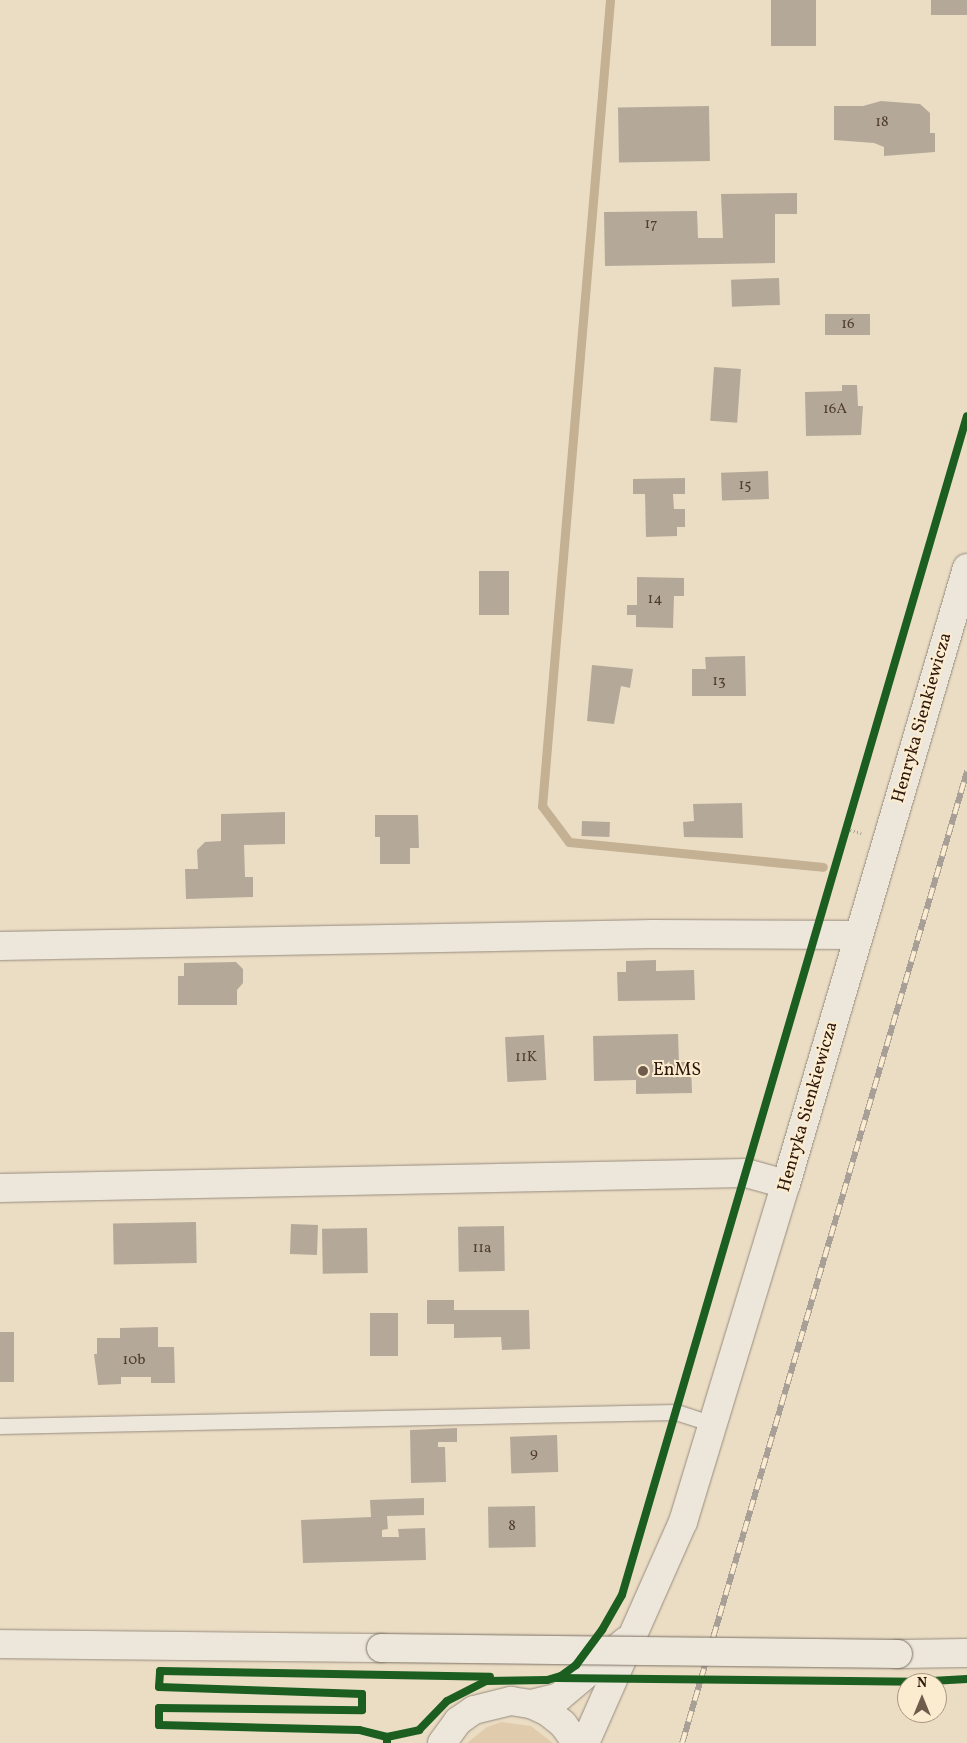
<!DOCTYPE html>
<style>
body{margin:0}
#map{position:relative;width:967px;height:1743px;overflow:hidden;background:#ebddc4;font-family:Vollkorn,serif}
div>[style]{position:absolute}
.green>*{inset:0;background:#e0ccac}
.stream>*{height:9px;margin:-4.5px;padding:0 4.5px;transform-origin:4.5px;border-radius:4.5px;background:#c4b092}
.building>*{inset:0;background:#b4a999;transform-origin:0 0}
.path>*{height:3px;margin-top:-1.5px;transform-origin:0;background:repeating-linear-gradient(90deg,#a8a096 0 1px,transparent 0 3.5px)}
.roads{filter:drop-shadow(0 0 1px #978c7e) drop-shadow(0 0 1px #978c7e)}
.lane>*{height:15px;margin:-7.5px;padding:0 7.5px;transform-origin:7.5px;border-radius:7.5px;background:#ede6da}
.street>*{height:28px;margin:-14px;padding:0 14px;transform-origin:14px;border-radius:14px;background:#ede6da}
.secondary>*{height:28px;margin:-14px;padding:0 14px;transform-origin:14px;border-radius:14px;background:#ede6da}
.rail>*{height:5.5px;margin-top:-2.75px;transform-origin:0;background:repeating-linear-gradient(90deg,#fceccf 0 11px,#a8a096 0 22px);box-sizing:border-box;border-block:1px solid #a8a096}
.bridges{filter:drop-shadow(0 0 1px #7c7265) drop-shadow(0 0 1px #7c7265)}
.secondary-bridge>*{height:28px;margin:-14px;padding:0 14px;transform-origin:14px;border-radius:14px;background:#ede6da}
.cycleway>*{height:8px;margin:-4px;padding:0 4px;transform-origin:4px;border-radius:4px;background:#1b5e20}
.dots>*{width:14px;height:14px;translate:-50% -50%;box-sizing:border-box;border:2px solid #fceccf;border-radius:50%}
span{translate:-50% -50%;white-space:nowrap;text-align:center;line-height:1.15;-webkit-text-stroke:4px #fceccf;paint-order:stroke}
.number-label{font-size:15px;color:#4f3b2f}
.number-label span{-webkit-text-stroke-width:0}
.street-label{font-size:18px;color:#2d160c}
.poi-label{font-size:18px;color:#2d160c}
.left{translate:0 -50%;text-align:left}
.north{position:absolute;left:897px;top:1673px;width:50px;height:50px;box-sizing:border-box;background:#fceccf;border:1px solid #a99681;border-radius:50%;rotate:0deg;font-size:14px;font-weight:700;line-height:20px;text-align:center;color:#2d160c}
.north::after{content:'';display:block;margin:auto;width:18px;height:22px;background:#705c4c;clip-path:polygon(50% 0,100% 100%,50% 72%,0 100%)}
</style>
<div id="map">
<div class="green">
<div style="clip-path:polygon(501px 1722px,531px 1726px,553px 1743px,467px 1743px,487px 1727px)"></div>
</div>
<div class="stream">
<div style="left:610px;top:0;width:809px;rotate:94.82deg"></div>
<div style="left:542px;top:806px;width:45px;rotate:53.1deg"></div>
<div style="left:569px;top:842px;width:255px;rotate:5.6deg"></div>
</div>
<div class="building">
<div style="left:771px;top:0;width:45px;height:46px"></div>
<div style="left:931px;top:0;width:36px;height:15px"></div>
<div style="clip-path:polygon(881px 101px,920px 104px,930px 113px,930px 133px,935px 133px,935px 152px,884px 156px,884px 147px,874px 143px,834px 140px,834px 106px,863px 106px)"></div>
<div style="left:709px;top:106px;width:55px;height:91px;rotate:89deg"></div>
<div style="clip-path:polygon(797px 193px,797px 214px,775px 214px,775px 263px,605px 266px,604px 212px,697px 211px,698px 238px,723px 238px,721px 194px)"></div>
<div style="left:779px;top:278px;width:27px;height:48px;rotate:88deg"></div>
<div style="left:825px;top:314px;width:45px;height:21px"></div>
<div style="left:714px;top:367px;width:27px;height:54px;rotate:4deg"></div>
<div style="clip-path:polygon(842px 385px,857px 385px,858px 406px,863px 406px,861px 435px,806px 436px,805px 392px,842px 391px)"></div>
<div style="left:768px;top:471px;width:28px;height:47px;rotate:88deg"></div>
<div style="clip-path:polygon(685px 478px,685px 494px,673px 494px,674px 509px,685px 509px,685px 527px,677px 527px,677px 536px,646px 537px,645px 494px,633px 494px,633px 479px)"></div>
<div style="left:479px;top:571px;width:30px;height:44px"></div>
<div style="clip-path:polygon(637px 577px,684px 578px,684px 596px,674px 596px,673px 628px,636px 627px,636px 615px,627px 615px,627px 605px,637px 605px)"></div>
<div style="clip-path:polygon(745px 656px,746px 696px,692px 696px,692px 669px,706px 669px,705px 657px)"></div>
<div style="clip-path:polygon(592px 665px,633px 669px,630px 688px,621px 686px,614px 724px,587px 721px)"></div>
<div style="clip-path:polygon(742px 803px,743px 838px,684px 837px,683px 822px,694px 821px,693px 804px)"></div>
<div style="clip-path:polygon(285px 812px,285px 844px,244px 845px,245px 877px,253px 877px,253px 897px,186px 899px,185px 869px,198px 869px,197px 850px,205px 842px,221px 841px,221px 814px)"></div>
<div style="clip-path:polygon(375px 815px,418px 815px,419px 848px,410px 848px,410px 864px,380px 864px,380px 837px,375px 837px)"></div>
<div style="left:582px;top:821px;width:28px;height:15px;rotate:2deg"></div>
<div style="clip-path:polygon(656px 960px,656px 971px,694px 970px,695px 1000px,618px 1001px,617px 972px,626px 972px,626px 961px)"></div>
<div style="clip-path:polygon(236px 962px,243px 969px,243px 983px,237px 990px,237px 1005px,178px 1005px,178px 976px,184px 976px,184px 963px)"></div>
<div style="clip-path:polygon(678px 1034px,679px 1062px,691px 1062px,692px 1093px,636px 1094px,636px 1080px,594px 1081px,593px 1036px)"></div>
<div style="left:544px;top:1035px;width:45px;height:39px;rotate:87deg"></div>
<div style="left:196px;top:1222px;width:41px;height:83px;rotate:89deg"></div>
<div style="left:291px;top:1224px;width:27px;height:30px;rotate:2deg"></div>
<div style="left:504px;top:1226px;width:45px;height:46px;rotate:89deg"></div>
<div style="left:367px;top:1228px;width:45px;height:45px;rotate:89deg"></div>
<div style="clip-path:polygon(427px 1300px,454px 1300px,454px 1310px,529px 1310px,530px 1349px,502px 1350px,501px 1337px,454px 1338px,454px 1324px,427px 1324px)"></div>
<div style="left:398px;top:1313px;width:43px;height:28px;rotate:90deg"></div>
<div style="clip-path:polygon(158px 1327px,158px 1347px,174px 1347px,175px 1383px,151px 1383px,151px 1377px,121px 1377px,121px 1384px,98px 1385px,94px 1354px,97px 1354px,97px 1338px,120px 1338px,120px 1328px)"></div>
<div style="left:0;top:1332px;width:14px;height:50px"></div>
<div style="clip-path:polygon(457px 1428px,457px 1442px,438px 1442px,438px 1447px,445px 1447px,446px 1482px,411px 1483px,410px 1430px)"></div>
<div style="left:557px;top:1435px;width:37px;height:47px;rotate:88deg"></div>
<div style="clip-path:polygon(424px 1498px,424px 1515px,387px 1516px,388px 1529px,382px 1530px,382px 1537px,399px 1537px,398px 1529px,425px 1528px,426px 1560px,303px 1563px,301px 1520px,371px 1517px,370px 1500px)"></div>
<div style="left:535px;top:1506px;width:41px;height:47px;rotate:89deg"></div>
</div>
<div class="path">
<div style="left:847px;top:829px;width:15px;rotate:16deg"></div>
</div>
<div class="roads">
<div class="lane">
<div style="left:0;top:1426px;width:676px;rotate:-1.19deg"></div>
<div style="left:676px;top:1412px;width:40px;rotate:18deg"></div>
</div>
<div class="street">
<div style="left:0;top:946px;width:653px;rotate:-1.05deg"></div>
<div style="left:653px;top:934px;width:206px;rotate:0.3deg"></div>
<div style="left:0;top:1188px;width:746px;rotate:-1.15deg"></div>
<div style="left:746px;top:1173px;width:41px;rotate:15.4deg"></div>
</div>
<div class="secondary">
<div style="left:0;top:1644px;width:381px;rotate:0.6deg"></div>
<div style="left:898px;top:1654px;width:69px;rotate:-0.8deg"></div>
<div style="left:531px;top:1704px;width:29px;rotate:-14deg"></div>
<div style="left:559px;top:1697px;width:87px;rotate:-39.9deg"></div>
<div style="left:442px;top:1743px;width:27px;rotate:-54deg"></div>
<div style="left:458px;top:1721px;width:19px;rotate:-35deg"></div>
<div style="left:474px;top:1710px;width:38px;rotate:-14deg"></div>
<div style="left:511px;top:1701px;width:20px;rotate:9deg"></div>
<div style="left:531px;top:1704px;width:19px;rotate:25deg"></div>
<div style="left:548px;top:1712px;width:19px;rotate:39deg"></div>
<div style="left:563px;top:1724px;width:24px;rotate:54deg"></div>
<div style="left:585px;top:1743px;width:242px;rotate:-66.1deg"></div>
<div style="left:683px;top:1522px;width:353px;rotate:-73.1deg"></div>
<div style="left:786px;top:1184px;width:642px;rotate:-73.63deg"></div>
</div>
</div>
<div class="rail">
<div style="left:682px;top:1743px;width:1013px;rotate:-73.66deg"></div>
</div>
<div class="bridges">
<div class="secondary-bridge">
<div style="left:381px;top:1648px;width:517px;rotate:0.66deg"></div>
</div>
</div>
<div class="cycleway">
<div style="left:557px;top:1678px;width:357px;rotate:0.6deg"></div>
<div style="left:914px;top:1682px;width:53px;rotate:-3.2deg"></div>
<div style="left:387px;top:1737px;width:29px;rotate:-166deg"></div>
<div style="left:359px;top:1730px;width:200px;rotate:-178.6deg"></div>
<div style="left:159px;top:1725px;width:17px;rotate:-90deg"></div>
<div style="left:159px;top:1708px;width:203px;rotate:0.6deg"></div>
<div style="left:362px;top:1710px;width:16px;rotate:-90deg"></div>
<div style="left:362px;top:1694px;width:203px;rotate:-178deg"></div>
<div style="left:159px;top:1687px;width:16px;rotate:-86deg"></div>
<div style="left:160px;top:1671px;width:330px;rotate:1deg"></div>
<div style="left:387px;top:1743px;width:6px;rotate:-90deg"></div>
<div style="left:387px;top:1737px;width:33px;rotate:-12deg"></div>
<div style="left:419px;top:1730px;width:40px;rotate:-46deg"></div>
<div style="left:447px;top:1701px;width:44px;rotate:-27.1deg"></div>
<div style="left:486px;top:1681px;width:61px;rotate:-0.9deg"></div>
<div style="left:547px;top:1680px;width:15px;rotate:-16deg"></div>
<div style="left:561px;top:1676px;width:19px;rotate:-36deg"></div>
<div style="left:576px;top:1665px;width:44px;rotate:-53.4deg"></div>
<div style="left:602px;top:1630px;width:40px;rotate:-60.3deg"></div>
<div style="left:622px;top:1595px;width:1228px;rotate:-73.69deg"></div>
</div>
<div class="dots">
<div style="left:643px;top:1071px;background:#705c4c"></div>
</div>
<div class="number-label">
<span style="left:882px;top:123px">18</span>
<span style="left:651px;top:225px">17</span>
<span style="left:848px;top:325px">16</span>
<span style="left:835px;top:410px">16A</span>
<span style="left:745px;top:486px">15</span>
<span style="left:655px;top:600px">14</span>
<span style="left:719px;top:682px">13</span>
<span style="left:526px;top:1058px">11K</span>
<span style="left:482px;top:1249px">11a</span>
<span style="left:134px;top:1361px">10b</span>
<span style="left:534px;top:1454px">9</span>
<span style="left:512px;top:1527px">8</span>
</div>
<div class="street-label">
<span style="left:923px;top:718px;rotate:-74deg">Henryka Sienkiewicza</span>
<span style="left:809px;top:1107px;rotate:-74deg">Henryka Sienkiewicza</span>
</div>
<div class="poi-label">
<span class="left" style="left:653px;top:1071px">EnMS</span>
</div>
<div class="north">N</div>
</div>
